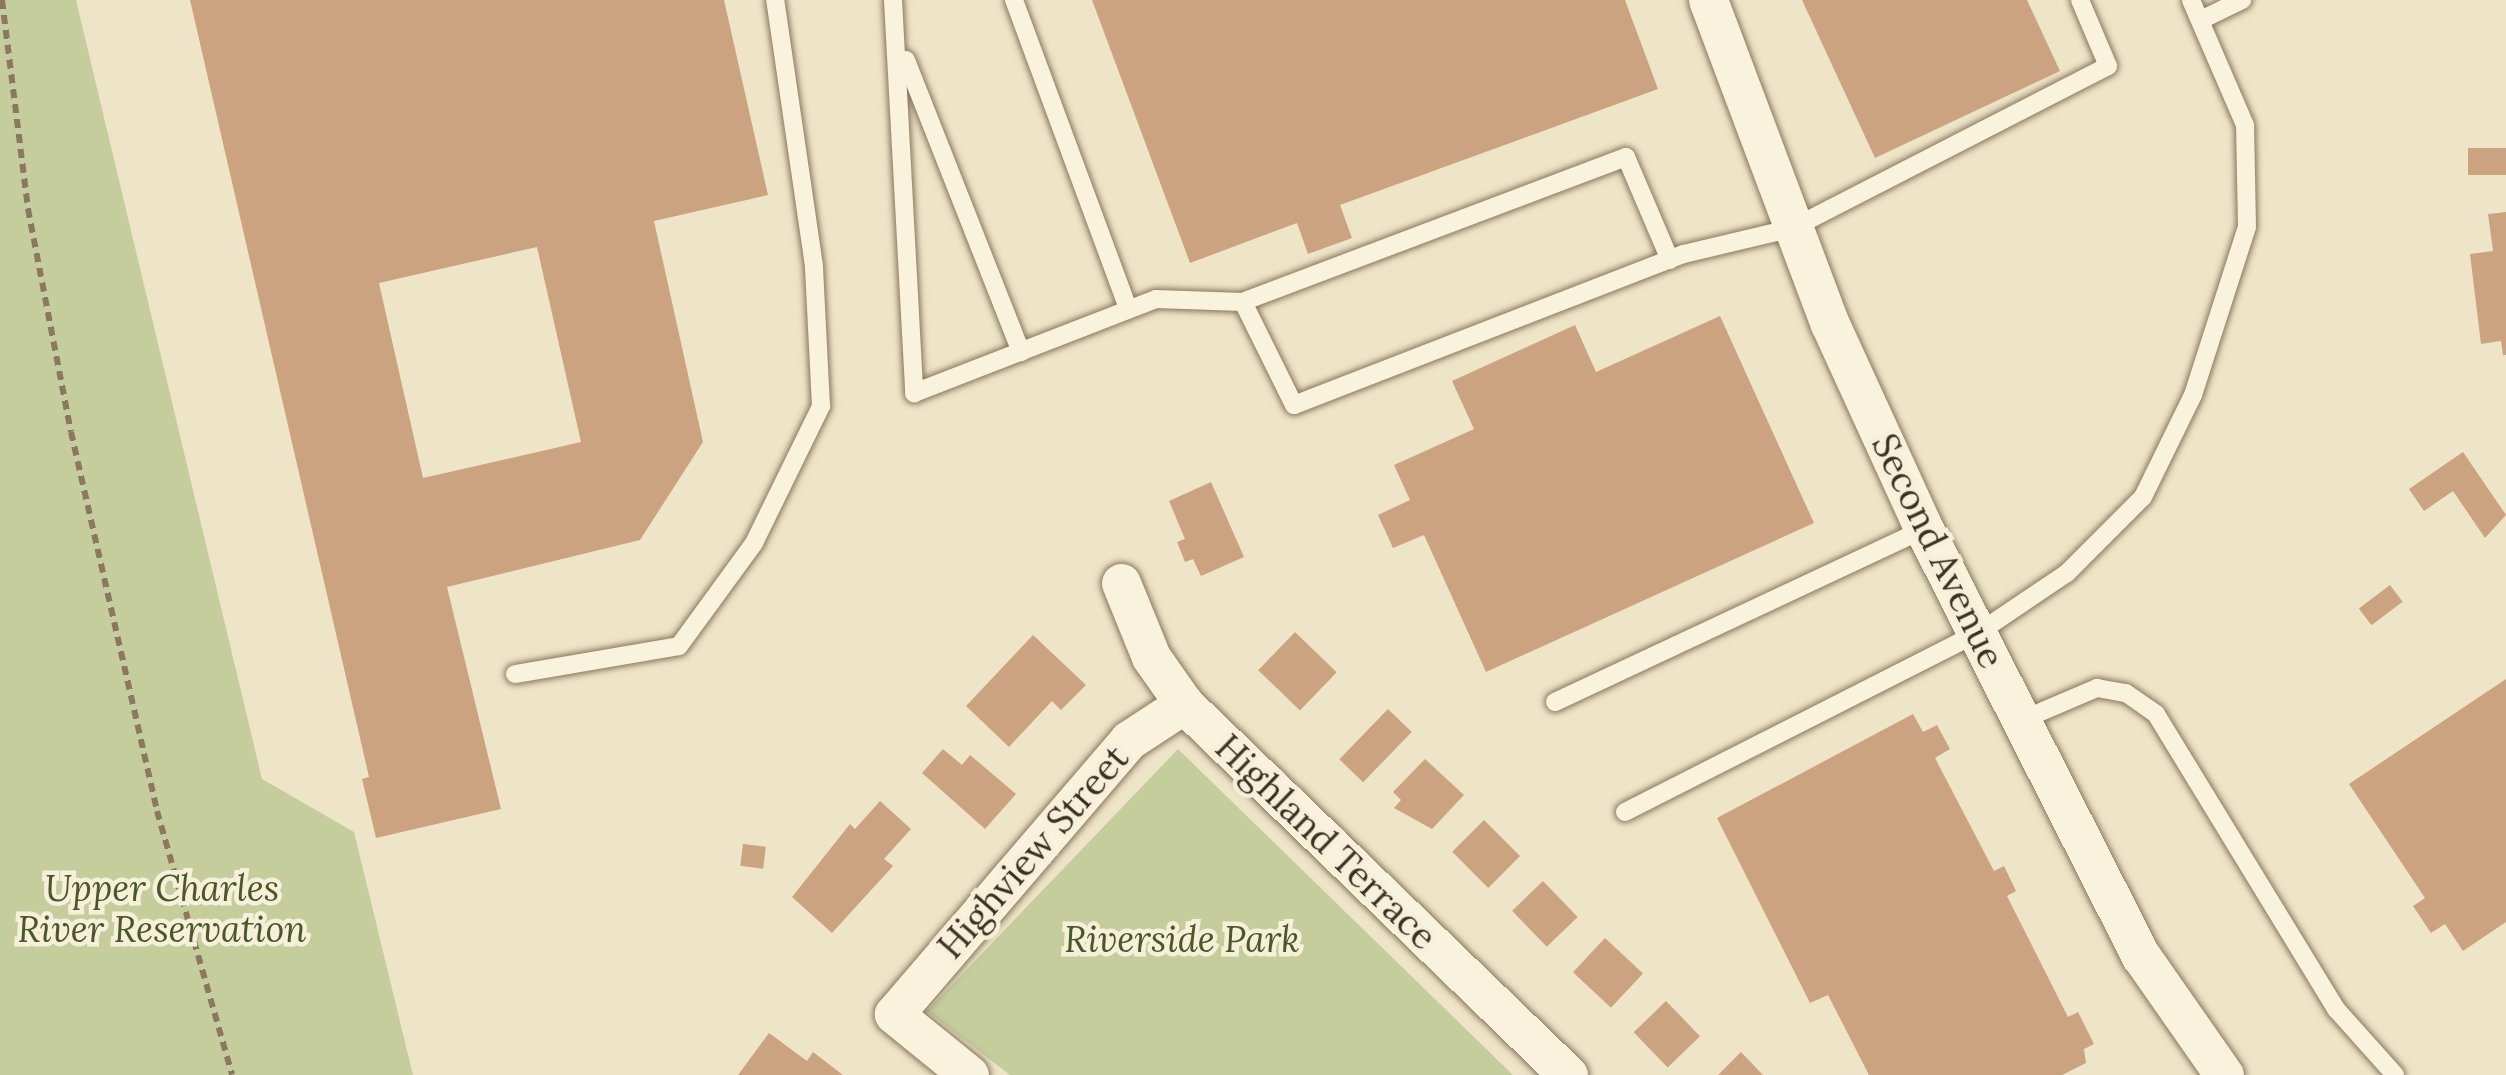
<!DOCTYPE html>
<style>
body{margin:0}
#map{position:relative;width:2506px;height:1075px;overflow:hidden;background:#eee5c9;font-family:Lora,serif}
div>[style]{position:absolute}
.green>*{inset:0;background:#c5cd9d}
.building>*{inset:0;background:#cca380;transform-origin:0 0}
.path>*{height:6px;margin-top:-3px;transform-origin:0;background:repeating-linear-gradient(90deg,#8b785e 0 9px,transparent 0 15px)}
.roads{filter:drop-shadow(0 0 3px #8b785e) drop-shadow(0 0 3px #8b785e)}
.lane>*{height:18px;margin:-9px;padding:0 9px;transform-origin:9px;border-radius:9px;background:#f9f2dd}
.street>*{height:39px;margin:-19.5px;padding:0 19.5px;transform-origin:19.5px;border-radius:19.5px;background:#f9f2dd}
span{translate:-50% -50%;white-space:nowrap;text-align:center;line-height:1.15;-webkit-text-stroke:9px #f6efd9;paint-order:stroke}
.street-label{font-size:36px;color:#3c2f21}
.park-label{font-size:36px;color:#495828;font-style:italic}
</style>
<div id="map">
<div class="green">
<div style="clip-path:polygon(0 0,76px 0,262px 779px,354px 832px,413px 1075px,0 1075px)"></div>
<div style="clip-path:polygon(1178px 749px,1513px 1075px,1010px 1075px,927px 1011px)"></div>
</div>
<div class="building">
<div style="clip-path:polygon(evenodd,190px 0,724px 0,768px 195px,654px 221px,703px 442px,640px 540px,447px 587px,501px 809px,376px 838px,362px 779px,369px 777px,190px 0,537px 247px,581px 442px,423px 478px,379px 283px,537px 247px)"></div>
<div style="clip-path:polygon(1092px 0,1625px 0,1658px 89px,1340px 205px,1352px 238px,1308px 254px,1297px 223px,1190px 263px)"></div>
<div style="clip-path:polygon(1802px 0,2027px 0,2060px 71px,1875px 158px)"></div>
<div style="left:2506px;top:148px;width:27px;height:38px;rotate:90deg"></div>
<div style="clip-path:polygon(2506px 212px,2506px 355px,2503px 355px,2501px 341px,2481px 344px,2470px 254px,2493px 251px,2488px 214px)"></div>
<div style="clip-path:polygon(1720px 316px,1814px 523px,1486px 672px,1424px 535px,1393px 548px,1378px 515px,1410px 500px,1394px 465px,1474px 429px,1452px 381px,1575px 325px,1596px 372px)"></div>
<div style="clip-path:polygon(2463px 452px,2506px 515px,2485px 538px,2453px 491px,2424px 511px,2409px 489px)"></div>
<div style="clip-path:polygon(1211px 482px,1244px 557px,1201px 576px,1193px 559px,1185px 562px,1177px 542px,1185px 539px,1169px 501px)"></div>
<div style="left:2390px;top:585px;width:21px;height:39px;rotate:53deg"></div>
<div style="left:1295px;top:632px;width:58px;height:53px;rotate:44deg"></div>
<div style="clip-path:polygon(1033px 635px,1086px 685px,1061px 710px,1052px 701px,1009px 747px,966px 706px)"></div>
<div style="clip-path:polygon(2506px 679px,2506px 922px,2463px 951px,2445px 924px,2431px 933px,2413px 906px,2425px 898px,2349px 784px)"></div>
<div style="left:1388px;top:709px;width:33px;height:70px;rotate:44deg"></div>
<div style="clip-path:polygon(1913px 714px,1923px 732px,1937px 725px,1950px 749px,1935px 758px,1994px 871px,2004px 866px,2016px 891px,2007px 896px,2068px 1017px,2078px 1012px,2094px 1044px,2084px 1049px,2086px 1063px,2062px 1075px,1869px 1075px,1828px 995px,1810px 1003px,1717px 818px)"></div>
<div style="clip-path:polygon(943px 749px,962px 765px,970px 755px,1016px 794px,985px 829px,922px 773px)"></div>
<div style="clip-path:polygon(1425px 759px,1464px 795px,1432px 829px,1394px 808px,1401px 800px,1393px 792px)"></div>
<div style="clip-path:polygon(880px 801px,911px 829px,884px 859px,893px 866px,832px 933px,792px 897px,850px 824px,855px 829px)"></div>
<div style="left:1484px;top:820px;width:51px;height:45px;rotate:45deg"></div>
<div style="left:743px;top:844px;width:23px;height:22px;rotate:7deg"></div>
<div style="left:1543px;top:881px;width:50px;height:43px;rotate:46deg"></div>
<div style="left:1605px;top:938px;width:52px;height:47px;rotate:43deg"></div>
<div style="left:1666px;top:1001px;width:49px;height:45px;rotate:46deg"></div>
<div style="clip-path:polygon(769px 1033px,807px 1061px,813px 1052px,843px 1075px,738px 1075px)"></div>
<div style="clip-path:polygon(1741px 1052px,1763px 1075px,1718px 1075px)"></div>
</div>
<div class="path">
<div style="left:2px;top:0;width:211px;rotate:82.9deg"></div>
<div style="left:28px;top:209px;width:227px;rotate:79.1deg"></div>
<div style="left:71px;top:432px;width:389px;rotate:77.2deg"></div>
<div style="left:157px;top:811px;width:274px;rotate:74.1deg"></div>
</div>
<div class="roads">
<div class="lane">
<div style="left:893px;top:0;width:394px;rotate:86.9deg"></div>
<div style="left:914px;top:393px;width:260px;rotate:-21.2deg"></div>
<div style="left:1156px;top:299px;width:87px;rotate:2deg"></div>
<div style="left:1014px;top:0;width:329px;rotate:69.7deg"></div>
<div style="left:2201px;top:20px;width:46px;rotate:-26deg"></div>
<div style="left:906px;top:60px;width:314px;rotate:68.5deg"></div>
<div style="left:1670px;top:260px;width:112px;rotate:-113.1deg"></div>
<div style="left:1626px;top:157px;width:410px;rotate:159.3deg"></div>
<div style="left:1243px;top:302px;width:115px;rotate:63.7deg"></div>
<div style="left:1294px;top:405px;width:418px;rotate:-21.2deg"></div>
<div style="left:1684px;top:254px;width:112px;rotate:-13.4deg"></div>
<div style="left:1793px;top:228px;width:354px;rotate:-27.2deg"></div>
<div style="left:2108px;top:66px;width:72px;rotate:-113deg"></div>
<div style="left:515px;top:674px;width:166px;rotate:-9.7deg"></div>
<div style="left:679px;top:646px;width:127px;rotate:-53.9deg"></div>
<div style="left:754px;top:543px;width:153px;rotate:-63.9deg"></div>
<div style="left:821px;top:406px;width:140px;rotate:-92.9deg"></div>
<div style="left:814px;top:266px;width:269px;rotate:-98.3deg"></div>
<div style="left:1555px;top:702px;width:408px;rotate:-25.1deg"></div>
<div style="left:2022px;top:720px;width:82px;rotate:-23.1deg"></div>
<div style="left:2097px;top:688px;width:29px;rotate:10deg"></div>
<div style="left:2126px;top:693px;width:37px;rotate:35deg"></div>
<div style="left:2156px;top:714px;width:346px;rotate:58.6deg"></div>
<div style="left:2336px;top:1009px;width:89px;rotate:48.2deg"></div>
<div style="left:1625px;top:812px;width:396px;rotate:-26.9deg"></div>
<div style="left:1978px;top:633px;width:107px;rotate:-34deg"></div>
<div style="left:2067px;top:573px;width:107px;rotate:-45deg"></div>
<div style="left:2143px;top:497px;width:114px;rotate:-63.9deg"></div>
<div style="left:2193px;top:395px;width:176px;rotate:-72.2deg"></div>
<div style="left:2247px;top:227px;width:102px;rotate:-91.1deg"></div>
<div style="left:2245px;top:125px;width:136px;rotate:-113.4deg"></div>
</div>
<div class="street">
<div style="left:1708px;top:0;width:346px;rotate:69.4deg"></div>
<div style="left:1830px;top:324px;width:217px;rotate:65.4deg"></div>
<div style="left:1920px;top:521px;width:488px;rotate:63.1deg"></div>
<div style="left:2141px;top:956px;width:145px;rotate:55.1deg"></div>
<div style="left:1121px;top:583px;width:80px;rotate:67.9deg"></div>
<div style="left:1151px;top:657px;width:57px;rotate:54.9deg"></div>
<div style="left:1184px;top:704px;width:534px;rotate:44.01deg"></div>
<div style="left:969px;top:1075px;width:97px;rotate:-140.9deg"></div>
<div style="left:894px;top:1014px;width:361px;rotate:-49.4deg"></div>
<div style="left:1129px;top:740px;width:66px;rotate:-33.2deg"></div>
</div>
</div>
<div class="street-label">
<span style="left:1938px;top:551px;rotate:64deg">Second Avenue</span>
<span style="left:1326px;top:842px;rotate:44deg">Highland Terrace</span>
<span style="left:1033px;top:852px;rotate:-49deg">Highview Street</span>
</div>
<div class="park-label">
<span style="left:162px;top:909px">Upper Charles<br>River Reservation</span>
<span style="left:1182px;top:940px">Riverside Park</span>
</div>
</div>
